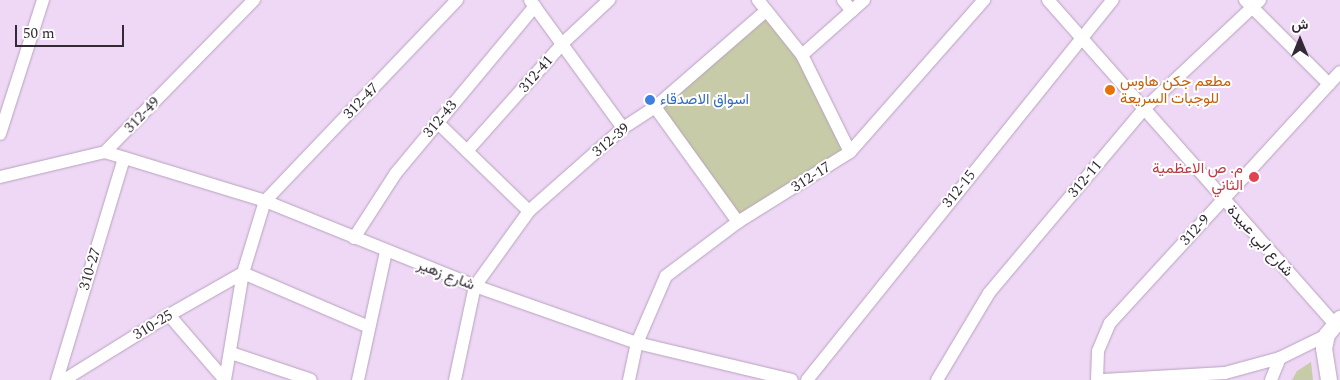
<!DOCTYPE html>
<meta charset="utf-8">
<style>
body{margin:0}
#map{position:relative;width:1340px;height:380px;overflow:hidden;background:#eed8f5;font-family:Spectral,Vazirmatn,serif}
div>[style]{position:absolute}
.green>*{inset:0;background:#c8cba7}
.roads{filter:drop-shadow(0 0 1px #b7a2bd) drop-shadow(0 0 1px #b7a2bd)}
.minor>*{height:12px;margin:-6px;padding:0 6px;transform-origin:6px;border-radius:6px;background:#fff}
.tertiary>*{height:16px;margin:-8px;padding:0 8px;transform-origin:8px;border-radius:8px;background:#fff}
.dots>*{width:14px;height:14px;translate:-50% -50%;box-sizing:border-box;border:2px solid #fff;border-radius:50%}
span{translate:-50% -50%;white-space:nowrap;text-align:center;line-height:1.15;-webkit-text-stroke:4px #fff;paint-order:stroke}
.street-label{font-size:15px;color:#332a35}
.food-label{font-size:15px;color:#c56008}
.left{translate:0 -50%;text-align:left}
.shop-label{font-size:15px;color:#366cbe}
.health-label{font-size:15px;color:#be3a42}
.right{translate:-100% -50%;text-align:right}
.north{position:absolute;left:1275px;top:15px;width:50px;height:50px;-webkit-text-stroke:4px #fff;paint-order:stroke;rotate:0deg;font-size:14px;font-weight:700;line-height:20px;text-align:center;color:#332a35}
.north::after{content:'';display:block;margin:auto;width:18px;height:22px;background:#332a35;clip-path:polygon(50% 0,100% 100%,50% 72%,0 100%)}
.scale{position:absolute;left:15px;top:25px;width:109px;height:22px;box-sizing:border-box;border:2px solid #332a35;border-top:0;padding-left:6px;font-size:15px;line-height:18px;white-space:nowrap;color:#332a35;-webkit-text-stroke:4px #fff;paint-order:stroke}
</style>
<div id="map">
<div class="green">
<div style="clip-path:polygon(766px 11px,802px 55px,850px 152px,738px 222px,660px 114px,669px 93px)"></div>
<div style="clip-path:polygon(1311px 362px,1313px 380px,1292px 380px,1297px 371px)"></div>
</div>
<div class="roads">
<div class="minor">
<div style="left:530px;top:0;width:158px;rotate:54deg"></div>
<div style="left:758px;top:0;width:70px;rotate:51.3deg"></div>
<div style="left:802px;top:55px;width:108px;rotate:63.7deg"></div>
<div style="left:843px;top:0;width:14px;rotate:51deg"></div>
<div style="left:1048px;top:0;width:433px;rotate:48.5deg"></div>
<div style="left:1245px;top:0;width:119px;rotate:45deg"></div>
<div style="left:802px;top:55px;width:83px;rotate:-41.6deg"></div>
<div style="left:655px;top:107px;width:142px;rotate:54.2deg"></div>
<div style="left:437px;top:122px;width:128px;rotate:44.1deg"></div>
<div style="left:0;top:134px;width:141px;rotate:-72.2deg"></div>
<div style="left:467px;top:151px;width:146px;rotate:-48.3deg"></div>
<div style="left:564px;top:42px;width:62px;rotate:-43deg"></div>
<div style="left:105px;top:152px;width:167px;rotate:17deg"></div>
<div style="left:265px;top:201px;width:227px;rotate:22deg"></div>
<div style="left:475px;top:286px;width:172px;rotate:19.4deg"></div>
<div style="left:637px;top:343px;width:159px;rotate:13.4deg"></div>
<div style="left:0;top:177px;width:108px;rotate:-13.4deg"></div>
<div style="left:105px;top:152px;width:213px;rotate:-45.6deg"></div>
<div style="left:354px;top:238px;width:77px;rotate:-57.1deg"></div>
<div style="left:396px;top:173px;width:217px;rotate:-50.2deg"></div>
<div style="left:169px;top:315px;width:86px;rotate:49.3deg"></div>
<div style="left:231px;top:353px;width:84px;rotate:18.6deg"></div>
<div style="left:57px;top:380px;width:232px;rotate:-73.2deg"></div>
<div style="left:64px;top:380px;width:123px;rotate:-31.8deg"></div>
<div style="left:169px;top:315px;width:85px;rotate:-29.6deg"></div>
<div style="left:243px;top:273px;width:137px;rotate:23.2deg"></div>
<div style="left:225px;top:380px;width:109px;rotate:-80.5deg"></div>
<div style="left:243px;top:273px;width:75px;rotate:-73deg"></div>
<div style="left:265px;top:201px;width:278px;rotate:-46.3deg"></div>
<div style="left:358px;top:380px;width:131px;rotate:-77.7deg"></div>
<div style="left:455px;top:380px;width:96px;rotate:-78deg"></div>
<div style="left:475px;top:286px;width:92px;rotate:-54.2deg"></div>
<div style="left:529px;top:211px;width:125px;rotate:-41.4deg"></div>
<div style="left:623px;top:128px;width:38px;rotate:-33deg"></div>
<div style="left:655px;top:107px;width:147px;rotate:-40.9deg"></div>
<div style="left:629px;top:380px;width:38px;rotate:-78deg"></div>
<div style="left:637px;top:343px;width:73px;rotate:-66.6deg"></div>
<div style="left:666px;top:276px;width:90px;rotate:-36.9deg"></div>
<div style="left:738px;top:222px;width:132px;rotate:-32deg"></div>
<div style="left:850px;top:152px;width:203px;rotate:-48.6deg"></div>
<div style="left:807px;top:380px;width:488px;rotate:-51.2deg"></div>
<div style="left:937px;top:380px;width:101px;rotate:-59.1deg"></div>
<div style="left:989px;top:293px;width:241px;rotate:-49.9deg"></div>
<div style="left:1144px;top:109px;width:159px;rotate:-43.2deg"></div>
<div style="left:1097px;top:380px;width:29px;rotate:-88deg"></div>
<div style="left:1098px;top:351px;width:30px;rotate:-67deg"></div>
<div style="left:1110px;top:323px;width:340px;rotate:-47.5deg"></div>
<div style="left:1103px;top:380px;width:122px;rotate:-3.3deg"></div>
<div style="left:1225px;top:373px;width:57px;rotate:-15.3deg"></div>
<div style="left:1280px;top:358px;width:52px;rotate:-26.1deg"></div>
<div style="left:1271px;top:380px;width:24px;rotate:-68deg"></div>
</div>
<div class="tertiary">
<div style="left:1329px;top:380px;width:31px;rotate:-99deg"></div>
<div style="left:1324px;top:349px;width:14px;rotate:-78deg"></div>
<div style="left:1327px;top:335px;width:21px;rotate:-51deg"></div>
</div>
</div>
<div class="dots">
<div style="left:1110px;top:90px;background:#e8710a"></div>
<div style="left:650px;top:100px;background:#3f7fe0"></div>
<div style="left:1254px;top:177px;background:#e0444e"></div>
</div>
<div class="street-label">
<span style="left:536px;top:74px;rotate:-49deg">312-41</span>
<span style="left:361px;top:101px;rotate:-46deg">312-47</span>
<span style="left:142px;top:115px;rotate:-46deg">312-49</span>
<span style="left:440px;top:119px;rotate:-50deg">312-43</span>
<span style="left:611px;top:140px;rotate:-40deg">312-39</span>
<span style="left:811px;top:177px;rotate:-32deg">312-17</span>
<span style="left:1085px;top:179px;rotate:-50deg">312-11</span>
<span style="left:959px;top:189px;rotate:-51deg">312-15</span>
<span style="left:1195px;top:230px;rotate:-47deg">312-9</span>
<span style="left:1260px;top:241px;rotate:48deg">شارع ابي عبيدة</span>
<span style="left:90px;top:269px;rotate:-73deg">310-27</span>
<span style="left:446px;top:275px;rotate:21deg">شارع زهير</span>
<span style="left:153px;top:325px;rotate:-31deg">310-25</span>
</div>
<div class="food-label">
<span class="left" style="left:1120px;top:90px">مطعم جكن هاوس<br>للوجبات السريعة</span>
</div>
<div class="shop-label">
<span class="left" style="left:660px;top:100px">اسواق الاصدقاء</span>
</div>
<div class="health-label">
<span class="right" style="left:1243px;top:177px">م. ص الاعظمية<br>الثاني</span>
</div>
<div class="north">ش</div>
<div class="scale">50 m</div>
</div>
